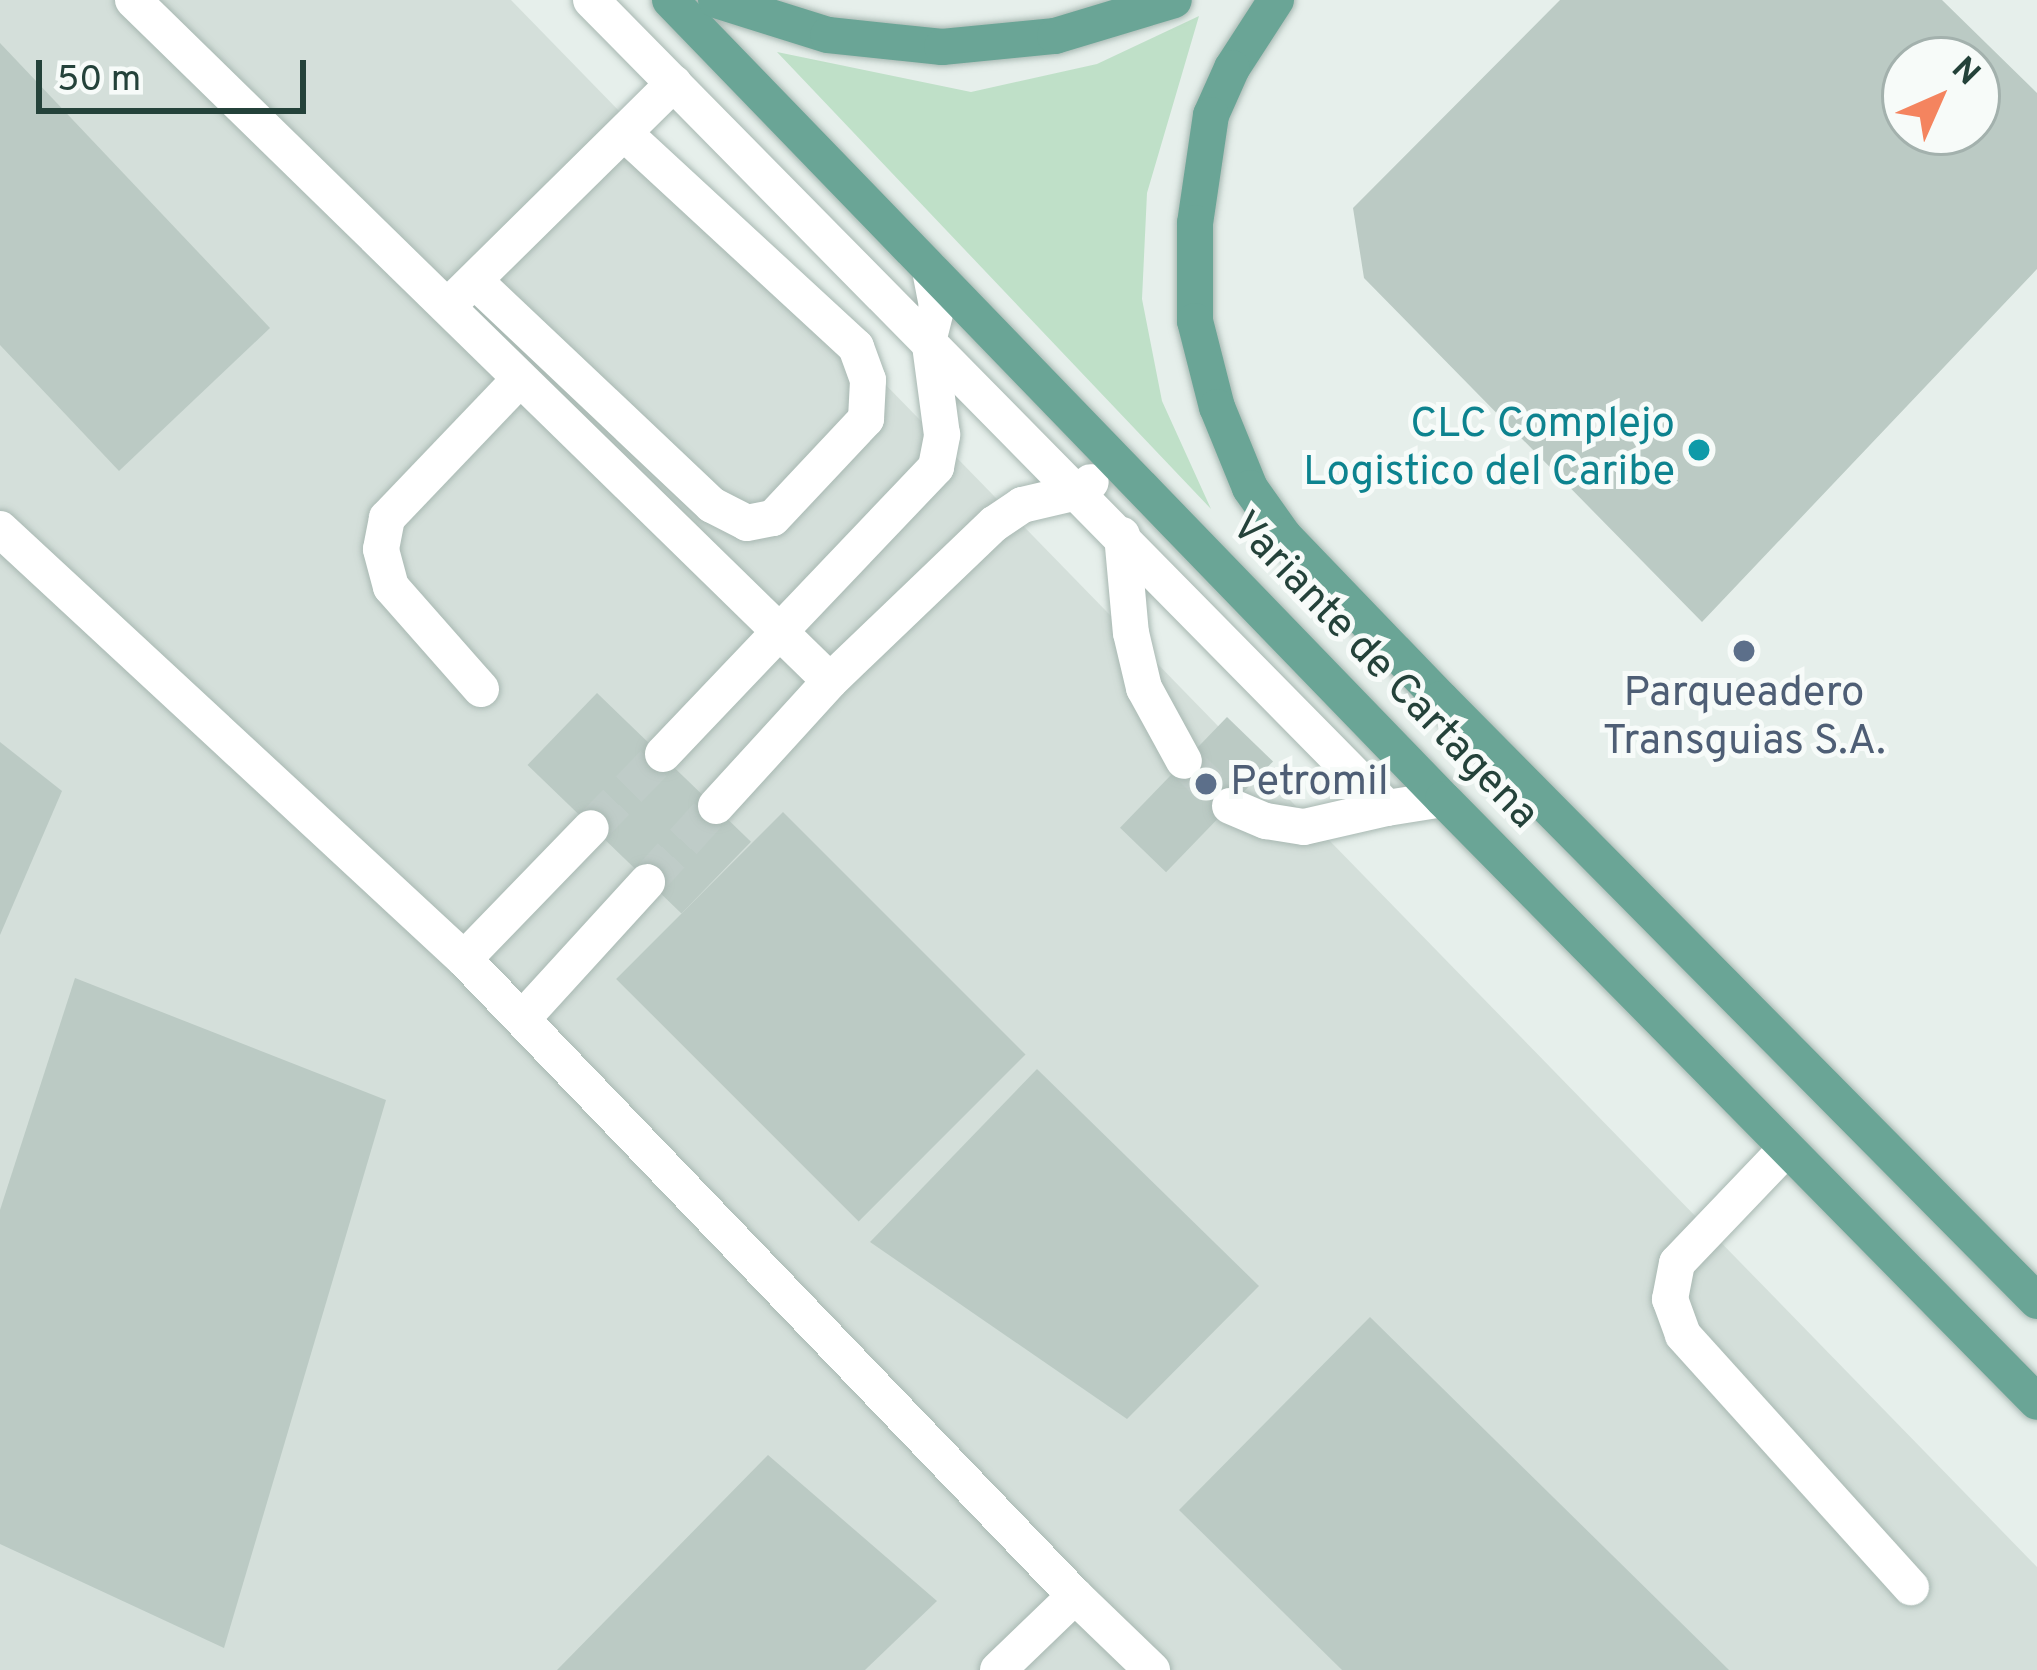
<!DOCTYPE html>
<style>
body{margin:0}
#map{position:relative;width:2037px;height:1670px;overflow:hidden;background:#e6efeb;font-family:Overpass,sans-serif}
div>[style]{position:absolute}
.built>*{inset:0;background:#d4dfda}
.green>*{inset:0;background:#bfe0c8}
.building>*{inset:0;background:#bbcac4;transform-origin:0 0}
.minor-tunnel>*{height:36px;margin-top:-18px;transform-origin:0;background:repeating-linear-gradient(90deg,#bfccc8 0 36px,transparent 0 54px)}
.roads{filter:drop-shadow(0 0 3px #a8b8b2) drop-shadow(0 0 3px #a8b8b2)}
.minor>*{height:36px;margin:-18px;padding:0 18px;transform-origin:18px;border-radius:18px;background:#fff}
.major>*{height:36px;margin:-18px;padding:0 18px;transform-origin:18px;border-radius:18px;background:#6aa596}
.dots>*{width:33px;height:33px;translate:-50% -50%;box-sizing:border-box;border:6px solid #f7fbf9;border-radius:50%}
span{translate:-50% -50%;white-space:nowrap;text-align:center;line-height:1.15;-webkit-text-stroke:10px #f7fbf9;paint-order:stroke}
.culture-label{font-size:42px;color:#0d838f}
.right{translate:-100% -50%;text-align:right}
.street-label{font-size:42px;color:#24423a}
.service-label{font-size:42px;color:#4e5e75}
.left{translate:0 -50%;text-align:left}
.north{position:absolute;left:1881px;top:36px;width:120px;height:120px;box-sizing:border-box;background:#f7fbf9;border:3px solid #a3b1ad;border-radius:50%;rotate:45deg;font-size:33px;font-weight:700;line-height:48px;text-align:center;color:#24423a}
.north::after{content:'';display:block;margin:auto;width:42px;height:54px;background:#f4845f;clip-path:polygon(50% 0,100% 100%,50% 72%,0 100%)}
.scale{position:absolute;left:36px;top:60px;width:270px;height:54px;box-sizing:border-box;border:6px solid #24423a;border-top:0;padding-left:15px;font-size:36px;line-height:42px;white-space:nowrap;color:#24423a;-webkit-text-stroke:9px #f7fbf9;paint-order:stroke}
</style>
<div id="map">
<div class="built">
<div style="clip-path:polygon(0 0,511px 0,2037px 1567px,2037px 1670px,0 1670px)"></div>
</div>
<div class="green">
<div style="clip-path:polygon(1199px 16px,1147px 193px,1142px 299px,1162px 401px,1211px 509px,777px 52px,971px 92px,1097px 64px)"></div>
</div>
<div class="building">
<div style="clip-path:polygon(evenodd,1560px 0,1942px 0,2037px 93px,2037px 269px,1702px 622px,1364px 278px,1353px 208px,1560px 0,1905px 60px,1977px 60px,1977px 132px,1905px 132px,1905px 60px)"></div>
<div style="clip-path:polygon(0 43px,270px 328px,119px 471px,0 345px)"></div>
<div style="left:597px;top:693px;width:214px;height:100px;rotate:44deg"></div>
<div style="left:1227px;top:717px;width:64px;height:154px;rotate:44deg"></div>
<div style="clip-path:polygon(0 742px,62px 791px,0 935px)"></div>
<div style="left:783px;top:812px;width:343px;height:236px;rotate:45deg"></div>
<div style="clip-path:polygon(75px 978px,386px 1100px,224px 1648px,0 1544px,0 1210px)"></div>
<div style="clip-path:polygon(1037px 1069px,1259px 1286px,1127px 1419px,870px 1242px)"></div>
<div style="clip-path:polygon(1370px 1317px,1729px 1670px,1342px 1670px,1179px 1510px)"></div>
<div style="clip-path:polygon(768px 1455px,937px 1601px,865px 1670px,557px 1670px)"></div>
</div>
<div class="minor-tunnel">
<div style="left:1184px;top:761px;width:64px;rotate:44.4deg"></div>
<div style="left:591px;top:828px;width:103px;rotate:-45.8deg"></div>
<div style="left:647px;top:882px;width:103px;rotate:-47.8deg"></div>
</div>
<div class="roads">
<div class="minor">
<div style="left:133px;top:0;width:974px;rotate:44.33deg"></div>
<div style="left:591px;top:0;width:1134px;rotate:45.43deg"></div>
<div style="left:1387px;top:808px;width:57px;rotate:-9.1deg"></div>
<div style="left:475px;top:281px;width:326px;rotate:43.4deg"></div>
<div style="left:712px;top:505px;width:39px;rotate:27deg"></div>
<div style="left:747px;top:523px;width:26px;rotate:-11deg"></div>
<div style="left:773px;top:518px;width:136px;rotate:-46.8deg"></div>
<div style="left:866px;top:419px;width:39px;rotate:-87deg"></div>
<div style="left:868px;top:380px;width:35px;rotate:-110deg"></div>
<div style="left:856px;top:347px;width:314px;rotate:-137.3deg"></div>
<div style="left:456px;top:298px;width:306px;rotate:-44.6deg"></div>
<div style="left:0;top:529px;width:633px;rotate:42.82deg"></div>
<div style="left:464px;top:959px;width:883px;rotate:46.19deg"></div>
<div style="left:1075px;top:1596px;width:107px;rotate:43.9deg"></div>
<div style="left:1122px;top:535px;width:98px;rotate:84.8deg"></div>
<div style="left:1131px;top:633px;width:57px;rotate:76.7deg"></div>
<div style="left:1144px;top:688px;width:83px;rotate:61.3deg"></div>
<div style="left:481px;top:689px;width:136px;rotate:-131.4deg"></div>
<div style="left:391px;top:587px;width:39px;rotate:-105deg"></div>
<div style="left:381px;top:549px;width:32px;rotate:-79deg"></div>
<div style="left:387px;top:518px;width:190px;rotate:-46.3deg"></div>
<div style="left:663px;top:754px;width:396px;rotate:-46.4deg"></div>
<div style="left:936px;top:467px;width:33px;rotate:-79deg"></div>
<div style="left:942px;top:435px;width:98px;rotate:-97.6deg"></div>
<div style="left:929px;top:338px;width:33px;rotate:-76deg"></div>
<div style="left:937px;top:306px;width:38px;rotate:-101deg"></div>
<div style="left:716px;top:806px;width:169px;rotate:-47.6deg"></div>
<div style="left:830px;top:681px;width:227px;rotate:-43.8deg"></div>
<div style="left:994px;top:524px;width:34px;rotate:-34deg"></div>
<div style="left:1022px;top:505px;width:57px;rotate:-13.1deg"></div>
<div style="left:1078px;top:492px;width:16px;rotate:-38deg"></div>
<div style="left:1230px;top:806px;width:39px;rotate:23deg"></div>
<div style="left:1266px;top:821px;width:38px;rotate:9deg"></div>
<div style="left:1304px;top:827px;width:85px;rotate:-12.9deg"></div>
<div style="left:464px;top:959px;width:182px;rotate:-45.9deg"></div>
<div style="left:523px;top:1018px;width:184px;rotate:-47.6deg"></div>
<div style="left:1785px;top:1150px;width:156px;rotate:133.7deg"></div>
<div style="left:1677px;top:1263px;width:37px;rotate:101deg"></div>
<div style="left:1670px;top:1299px;width:38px;rotate:70deg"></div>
<div style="left:1683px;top:1335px;width:340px;rotate:47.9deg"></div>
<div style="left:998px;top:1670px;width:107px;rotate:-43.9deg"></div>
</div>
<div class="major">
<div style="left:670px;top:0;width:1112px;rotate:45.95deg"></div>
<div style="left:1443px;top:799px;width:846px;rotate:45.43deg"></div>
<div style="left:716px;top:0;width:117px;rotate:17.4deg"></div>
<div style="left:828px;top:35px;width:115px;rotate:6deg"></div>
<div style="left:942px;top:47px;width:114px;rotate:-5.6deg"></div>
<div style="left:1055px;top:36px;width:124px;rotate:-16.8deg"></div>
<div style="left:1276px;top:0;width:81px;rotate:122.9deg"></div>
<div style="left:1232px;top:68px;width:51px;rotate:114.1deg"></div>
<div style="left:1211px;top:115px;width:109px;rotate:98.4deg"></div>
<div style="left:1195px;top:223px;width:98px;rotate:90deg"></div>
<div style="left:1195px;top:321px;width:89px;rotate:75.7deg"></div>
<div style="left:1217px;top:407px;width:87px;rotate:67.8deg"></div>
<div style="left:1250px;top:488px;width:59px;rotate:54.7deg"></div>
<div style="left:1284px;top:536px;width:226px;rotate:46.1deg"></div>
<div style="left:1441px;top:699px;width:847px;rotate:45.29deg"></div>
</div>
</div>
<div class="dots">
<div style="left:1699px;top:450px;background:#0f9aa8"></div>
<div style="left:1744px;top:651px;background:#5c6f8a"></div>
<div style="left:1206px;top:784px;background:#5c6f8a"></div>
</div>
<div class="culture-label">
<span class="right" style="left:1675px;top:450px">CLC Complejo<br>Logistico del Caribe</span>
</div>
<div class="street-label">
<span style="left:1383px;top:672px;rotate:46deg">Variante de Cartagena</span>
</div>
<div class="service-label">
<span style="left:1744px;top:719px">Parqueadero<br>Transguias S.A.</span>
<span class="left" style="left:1230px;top:784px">Petromil</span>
</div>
<div class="north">N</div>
<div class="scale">50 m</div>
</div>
